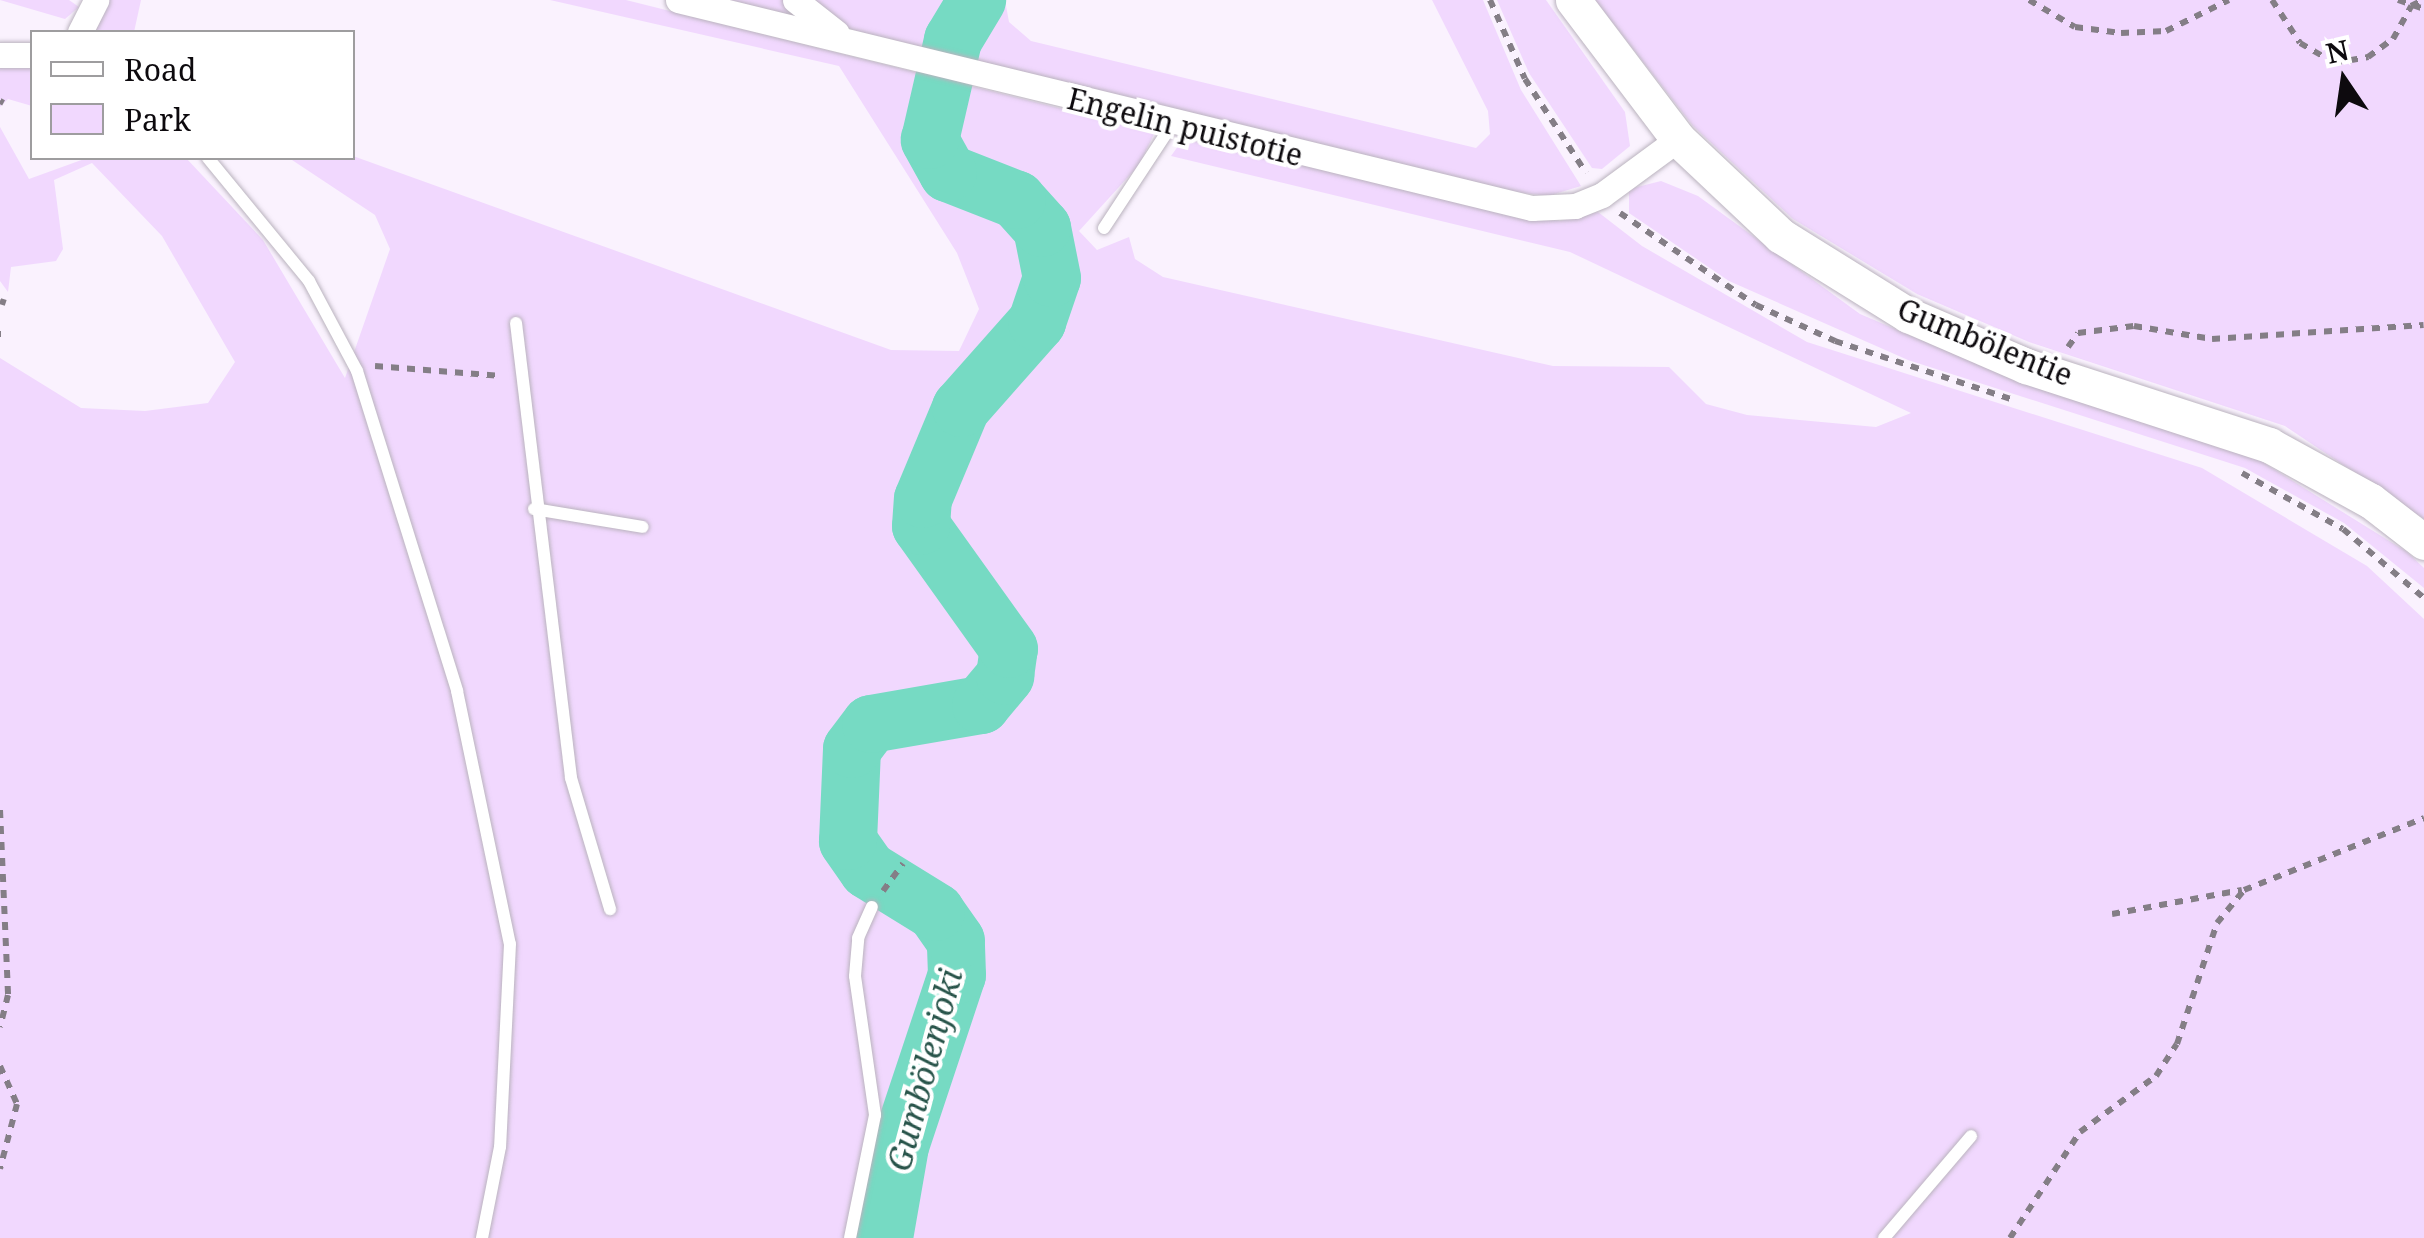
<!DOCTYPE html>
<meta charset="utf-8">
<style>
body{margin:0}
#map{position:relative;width:2424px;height:1238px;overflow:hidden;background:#faf2fe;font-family:"Noto Serif",serif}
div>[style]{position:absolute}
.green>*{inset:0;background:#f1d8fe}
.river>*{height:58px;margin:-29px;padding:0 29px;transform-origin:29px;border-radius:29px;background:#76dac3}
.path>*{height:6px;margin-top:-3px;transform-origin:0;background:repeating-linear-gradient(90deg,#847e86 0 8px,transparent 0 16px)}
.roads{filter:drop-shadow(0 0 2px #bab3be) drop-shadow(0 0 2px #bab3be)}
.service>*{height:12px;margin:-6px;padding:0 6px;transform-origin:6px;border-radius:6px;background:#fff}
.minor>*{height:25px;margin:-12.5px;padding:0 12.5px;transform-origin:12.5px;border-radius:12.5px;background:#fff}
.secondary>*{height:35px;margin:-17.5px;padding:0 17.5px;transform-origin:17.5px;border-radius:17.5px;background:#fff}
span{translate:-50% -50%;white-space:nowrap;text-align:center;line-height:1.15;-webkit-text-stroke:8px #fff;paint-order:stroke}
.street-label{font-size:30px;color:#0d0a0e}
.water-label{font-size:32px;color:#28544a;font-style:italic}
.legend{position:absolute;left:30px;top:30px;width:325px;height:130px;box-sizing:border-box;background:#fff;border:2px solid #9e9d9f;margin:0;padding:12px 18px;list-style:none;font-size:30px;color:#0d0a0e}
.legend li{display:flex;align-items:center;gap:20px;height:50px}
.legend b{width:50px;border:2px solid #9e9d9f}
.north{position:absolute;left:2294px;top:30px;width:100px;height:100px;-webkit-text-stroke:8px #fff;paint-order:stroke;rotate:347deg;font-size:28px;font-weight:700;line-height:40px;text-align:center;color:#0d0a0e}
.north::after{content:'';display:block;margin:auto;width:35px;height:45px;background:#0d0a0e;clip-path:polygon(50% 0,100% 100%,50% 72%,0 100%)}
</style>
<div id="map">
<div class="green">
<div style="clip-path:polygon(0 0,69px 0,79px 7px,65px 19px)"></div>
<div style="clip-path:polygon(102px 0,141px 0,134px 32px,96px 32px)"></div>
<div style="clip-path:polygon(550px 0,626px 0,1155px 132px,1139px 165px,1079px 231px,1097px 250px,1129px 237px,1135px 259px,1163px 277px,1553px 366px,1669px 367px,1706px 404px,1747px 415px,1876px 427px,1911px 413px,1570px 252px,1171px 156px,1186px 135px,1514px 216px,1560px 221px,1598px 212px,1642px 246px,1807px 342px,2202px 468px,2367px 566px,2424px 619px,2424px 1238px,0 1238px,0 358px,81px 408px,145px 411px,208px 403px,235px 362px,162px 236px,92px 163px,54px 180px,63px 249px,56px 261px,11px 267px,8px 292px,0 281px,0 127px,29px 179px,87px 158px,186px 158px,263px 240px,345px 378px,390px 249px,375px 215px,289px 158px,353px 156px,891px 350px,959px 351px,979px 309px,957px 253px,839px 66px)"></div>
<div style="clip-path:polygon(713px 0,1005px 0,1009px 22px,1031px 41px,1476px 148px,1490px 134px,1488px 111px,1432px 0,1483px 0,1521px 90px,1581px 186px,1548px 196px,1515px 192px)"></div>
<div style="clip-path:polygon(1497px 0,1546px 0,1625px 112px,1630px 146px,1602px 169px,1592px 168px,1529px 73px)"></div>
<div style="clip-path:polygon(1595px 0,2424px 0,2424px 519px,2285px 426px,2029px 342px,1917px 294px,1793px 219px,1693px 126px)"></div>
<div style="clip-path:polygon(0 62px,32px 65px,32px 106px,8px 99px,0 107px)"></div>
<div style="clip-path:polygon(1661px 181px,1698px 196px,1860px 314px,1961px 357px,2251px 455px,2407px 552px,2424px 568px,2424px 588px,2344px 523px,2245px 468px,1908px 360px,1729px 281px,1629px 213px,1629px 189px)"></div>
</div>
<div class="river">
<div style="left:884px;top:1238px;width:93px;rotate:-80.1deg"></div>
<div style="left:900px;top:1146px;width:180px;rotate:-71.6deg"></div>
<div style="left:957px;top:975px;width:34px;rotate:-92deg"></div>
<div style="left:956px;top:941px;width:35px;rotate:-125deg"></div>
<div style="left:936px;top:912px;width:80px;rotate:-148.3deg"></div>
<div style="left:868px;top:870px;width:35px;rotate:-125deg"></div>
<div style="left:848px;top:841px;width:92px;rotate:-87.5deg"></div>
<div style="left:852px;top:749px;width:31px;rotate:-53deg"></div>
<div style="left:871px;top:724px;width:112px;rotate:-9.8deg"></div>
<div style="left:981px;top:705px;width:38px;rotate:-50deg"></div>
<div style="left:1005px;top:676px;width:27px;rotate:-82deg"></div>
<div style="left:1009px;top:649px;width:151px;rotate:-125.6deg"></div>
<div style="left:921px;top:526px;width:27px;rotate:-86deg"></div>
<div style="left:923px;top:499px;width:99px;rotate:-67.3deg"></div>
<div style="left:961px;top:408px;width:115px;rotate:-48.5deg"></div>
<div style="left:1037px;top:322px;width:46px;rotate:-71.2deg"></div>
<div style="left:1052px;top:278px;width:51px;rotate:-101.3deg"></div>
<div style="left:1042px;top:228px;width:38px;rotate:-132deg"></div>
<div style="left:1017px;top:200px;width:74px;rotate:-158.6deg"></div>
<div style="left:948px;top:173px;width:38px;rotate:-119deg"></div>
<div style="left:930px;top:140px;width:103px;rotate:-77deg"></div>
<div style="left:953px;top:40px;width:47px;rotate:-59deg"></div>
</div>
<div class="path">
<div style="left:1490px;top:0;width:86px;rotate:66.1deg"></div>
<div style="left:1525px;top:79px;width:112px;rotate:57deg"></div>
<div style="left:2029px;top:0;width:53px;rotate:30.4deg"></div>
<div style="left:2075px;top:27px;width:46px;rotate:7.4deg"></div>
<div style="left:2121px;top:33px;width:45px;rotate:-2.5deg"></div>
<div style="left:2166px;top:31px;width:70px;rotate:-26.2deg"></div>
<div style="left:2272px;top:0;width:51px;rotate:56.9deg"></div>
<div style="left:2300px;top:43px;width:39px;rotate:30deg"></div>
<div style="left:2334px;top:63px;width:35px;rotate:-10deg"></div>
<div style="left:2368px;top:57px;width:31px;rotate:-36deg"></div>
<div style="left:2393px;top:39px;width:38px;rotate:-61deg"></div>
<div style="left:2411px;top:6px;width:13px;rotate:-27deg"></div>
<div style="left:2398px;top:0;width:28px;rotate:19deg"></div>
<div style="left:0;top:101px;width:4px;rotate:27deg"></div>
<div style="left:1620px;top:213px;width:164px;rotate:34.1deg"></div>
<div style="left:1756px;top:305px;width:87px;rotate:24.5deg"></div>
<div style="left:1835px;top:341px;width:191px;rotate:18.3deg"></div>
<div style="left:0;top:301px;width:6px;rotate:18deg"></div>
<div style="left:0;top:334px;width:1px"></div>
<div style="left:2068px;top:347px;width:17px;rotate:-54deg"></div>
<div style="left:2078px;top:333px;width:56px;rotate:-7.1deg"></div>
<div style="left:2134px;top:326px;width:79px;rotate:9.5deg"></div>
<div style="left:2212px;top:339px;width:212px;rotate:-3.8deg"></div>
<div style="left:375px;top:366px;width:127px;rotate:4.5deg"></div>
<div style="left:2242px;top:473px;width:115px;rotate:29deg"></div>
<div style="left:2343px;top:529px;width:106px;rotate:40.4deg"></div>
<div style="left:0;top:810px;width:185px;rotate:87.5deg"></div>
<div style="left:8px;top:995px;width:33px;rotate:104deg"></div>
<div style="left:883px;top:891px;width:34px;rotate:-54deg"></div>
<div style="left:2112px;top:914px;width:132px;rotate:-10.5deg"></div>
<div style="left:0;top:1066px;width:42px;rotate:65.9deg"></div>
<div style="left:17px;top:1104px;width:67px;rotate:104.7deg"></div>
<div style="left:2010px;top:1238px;width:127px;rotate:-56.6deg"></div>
<div style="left:2080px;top:1132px;width:94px;rotate:-36.4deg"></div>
<div style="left:2156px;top:1076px;width:38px;rotate:-57deg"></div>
<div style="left:2177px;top:1044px;width:127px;rotate:-71.7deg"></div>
<div style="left:2217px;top:923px;width:43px;rotate:-50.7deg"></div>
<div style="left:2244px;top:890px;width:194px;rotate:-21.8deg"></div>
</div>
<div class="roads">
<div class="service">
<div style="left:208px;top:158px;width:159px;rotate:50.6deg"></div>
<div style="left:309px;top:281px;width:102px;rotate:61.9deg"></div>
<div style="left:357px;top:371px;width:335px;rotate:72.6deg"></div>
<div style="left:457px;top:691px;width:258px;rotate:78.2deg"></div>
<div style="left:510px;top:944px;width:203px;rotate:92.8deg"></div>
<div style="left:500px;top:1147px;width:93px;rotate:101.2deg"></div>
<div style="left:1104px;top:228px;width:122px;rotate:-56.7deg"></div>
<div style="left:516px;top:323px;width:458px;rotate:83.1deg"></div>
<div style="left:571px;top:778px;width:137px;rotate:73.4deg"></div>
<div style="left:534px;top:509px;width:110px;rotate:9.4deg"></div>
<div style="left:850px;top:1238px;width:126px;rotate:-78.5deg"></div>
<div style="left:875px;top:1115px;width:140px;rotate:-98.2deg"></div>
<div style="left:855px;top:976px;width:38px;rotate:-85deg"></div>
<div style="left:858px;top:938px;width:34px;rotate:-66deg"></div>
<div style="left:1884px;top:1238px;width:134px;rotate:-49.5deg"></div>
</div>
<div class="minor">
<div style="left:678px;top:0;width:879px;rotate:13.69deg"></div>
<div style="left:1532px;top:208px;width:43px;rotate:-2.7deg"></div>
<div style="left:1575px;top:206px;width:29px;rotate:-22deg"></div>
<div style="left:1602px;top:195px;width:94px;rotate:-36.4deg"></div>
<div style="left:795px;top:0;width:53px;rotate:38.2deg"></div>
<div style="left:80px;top:32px;width:36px;rotate:-63deg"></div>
<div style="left:0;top:55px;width:32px"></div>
</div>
<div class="secondary">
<div style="left:1573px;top:0;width:174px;rotate:52.9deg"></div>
<div style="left:1678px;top:139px;width:141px;rotate:43.3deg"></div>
<div style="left:1781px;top:236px;width:150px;rotate:31.9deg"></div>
<div style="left:1908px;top:315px;width:129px;rotate:23.4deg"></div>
<div style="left:2026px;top:366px;width:256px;rotate:18deg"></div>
<div style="left:2269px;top:445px;width:116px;rotate:28.8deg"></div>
<div style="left:2371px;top:501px;width:67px;rotate:37.7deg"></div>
</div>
</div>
<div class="street-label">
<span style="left:1185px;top:127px;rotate:14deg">Engelin puistotie</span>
<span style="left:1985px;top:342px;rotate:22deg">Gumbölentie</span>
</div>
<div class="water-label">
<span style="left:925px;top:1070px;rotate:-75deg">Gumbölenjoki</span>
</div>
<ul class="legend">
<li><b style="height:12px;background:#fff"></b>Road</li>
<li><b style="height:28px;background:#f1d8fe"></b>Park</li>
</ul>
<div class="north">N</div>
</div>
